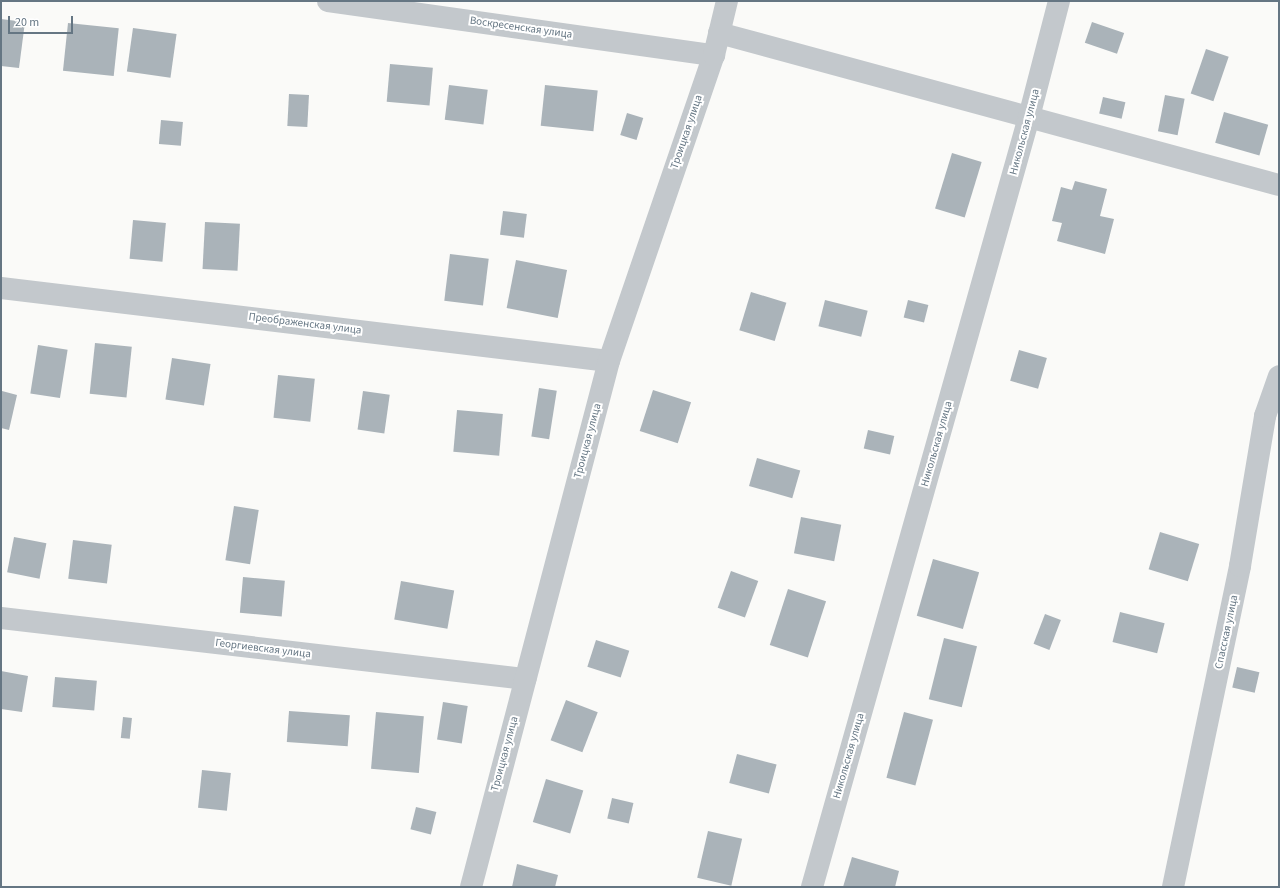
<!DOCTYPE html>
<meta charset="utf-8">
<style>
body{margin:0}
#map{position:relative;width:1280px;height:888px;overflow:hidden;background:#fafaf8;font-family:"Source Sans 3",sans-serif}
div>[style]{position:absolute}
.building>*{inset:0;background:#aab3b9;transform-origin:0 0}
.street>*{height:22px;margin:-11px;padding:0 11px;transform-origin:11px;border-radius:11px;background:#c3c8cc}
span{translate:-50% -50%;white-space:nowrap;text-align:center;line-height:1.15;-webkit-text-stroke:4px #fff;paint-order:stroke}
.street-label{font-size:11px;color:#657683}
.frame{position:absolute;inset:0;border:2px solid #657683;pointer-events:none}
.scale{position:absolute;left:8px;top:16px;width:65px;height:18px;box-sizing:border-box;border:2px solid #657683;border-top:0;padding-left:5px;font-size:12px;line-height:14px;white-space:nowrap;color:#657683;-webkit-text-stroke:3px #fff;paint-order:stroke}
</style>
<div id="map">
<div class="building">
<div style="clip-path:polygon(1px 19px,25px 22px,19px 68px,1px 66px)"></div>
<div style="left:1092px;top:22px;width:34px;height:22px;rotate:19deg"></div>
<div style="left:68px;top:23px;width:51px;height:48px;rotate:6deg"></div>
<div style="left:133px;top:28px;width:44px;height:44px;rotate:8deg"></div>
<div style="left:1206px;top:49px;width:24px;height:47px;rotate:19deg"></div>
<div style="left:390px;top:64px;width:43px;height:38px;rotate:5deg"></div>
<div style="left:449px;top:85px;width:39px;height:35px;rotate:7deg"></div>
<div style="left:545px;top:85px;width:53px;height:41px;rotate:6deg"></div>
<div style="left:289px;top:94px;width:20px;height:32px;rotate:3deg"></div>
<div style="left:1165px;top:95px;width:20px;height:37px;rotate:11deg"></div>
<div style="left:1103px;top:97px;width:23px;height:17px;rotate:13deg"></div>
<div style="left:1224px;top:112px;width:46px;height:32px;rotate:16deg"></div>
<div style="left:627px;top:113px;width:17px;height:23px;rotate:17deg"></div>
<div style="left:161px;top:120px;width:22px;height:24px;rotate:5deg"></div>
<div style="left:952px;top:153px;width:31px;height:58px;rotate:17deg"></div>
<div style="clip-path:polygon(1075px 181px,1107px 189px,1100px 216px,1114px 219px,1105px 254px,1057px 241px,1062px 223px,1052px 221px,1061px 187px,1072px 190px)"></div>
<div style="left:503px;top:211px;width:24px;height:24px;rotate:7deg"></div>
<div style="left:133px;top:220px;width:33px;height:39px;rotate:5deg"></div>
<div style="left:205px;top:222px;width:35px;height:47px;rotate:3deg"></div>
<div style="left:450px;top:254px;width:39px;height:47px;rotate:7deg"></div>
<div style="left:516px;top:260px;width:52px;height:49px;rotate:11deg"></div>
<div style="left:751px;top:292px;width:37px;height:40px;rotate:17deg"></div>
<div style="left:825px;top:300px;width:44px;height:27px;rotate:14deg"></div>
<div style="left:908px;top:300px;width:21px;height:18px;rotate:14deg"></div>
<div style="left:95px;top:343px;width:37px;height:51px;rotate:6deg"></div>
<div style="left:38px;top:345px;width:30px;height:49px;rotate:9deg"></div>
<div style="left:1019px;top:350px;width:29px;height:32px;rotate:16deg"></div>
<div style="left:172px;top:358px;width:39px;height:42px;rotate:9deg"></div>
<div style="left:278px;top:375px;width:37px;height:43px;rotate:6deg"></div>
<div style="left:539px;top:388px;width:18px;height:49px;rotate:9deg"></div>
<div style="left:653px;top:390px;width:40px;height:43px;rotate:18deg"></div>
<div style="clip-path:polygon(2px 391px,17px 395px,9px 430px,1px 428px)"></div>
<div style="left:363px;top:391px;width:27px;height:39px;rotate:8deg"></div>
<div style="left:457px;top:410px;width:46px;height:42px;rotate:5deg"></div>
<div style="left:868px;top:430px;width:27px;height:19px;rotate:13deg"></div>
<div style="left:757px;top:458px;width:45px;height:29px;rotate:16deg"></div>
<div style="left:234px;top:506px;width:25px;height:55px;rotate:9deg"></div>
<div style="left:801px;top:517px;width:41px;height:37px;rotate:11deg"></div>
<div style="left:1160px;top:532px;width:41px;height:39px;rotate:17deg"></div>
<div style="left:14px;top:537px;width:33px;height:36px;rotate:11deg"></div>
<div style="left:73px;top:540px;width:39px;height:39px;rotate:7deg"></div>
<div style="left:933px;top:559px;width:48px;height:59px;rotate:16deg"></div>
<div style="left:731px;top:571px;width:29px;height:39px;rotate:20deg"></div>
<div style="left:243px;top:577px;width:42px;height:36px;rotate:5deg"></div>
<div style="left:401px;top:581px;width:54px;height:39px;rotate:10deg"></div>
<div style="left:788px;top:589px;width:40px;height:59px;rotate:18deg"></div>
<div style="left:1120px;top:612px;width:46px;height:31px;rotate:14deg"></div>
<div style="left:1045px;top:614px;width:17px;height:32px;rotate:21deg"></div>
<div style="left:944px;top:638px;width:34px;height:63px;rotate:14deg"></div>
<div style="left:596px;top:640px;width:35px;height:28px;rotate:18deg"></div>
<div style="left:1237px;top:667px;width:23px;height:21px;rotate:13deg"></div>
<div style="clip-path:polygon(1px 671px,28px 676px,22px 712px,1px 709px)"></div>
<div style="left:55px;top:677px;width:42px;height:30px;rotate:5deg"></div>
<div style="left:566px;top:700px;width:34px;height:43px;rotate:21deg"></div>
<div style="left:443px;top:702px;width:25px;height:38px;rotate:9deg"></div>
<div style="left:289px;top:711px;width:61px;height:31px;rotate:4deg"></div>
<div style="left:376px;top:712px;width:48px;height:57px;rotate:5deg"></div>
<div style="left:904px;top:712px;width:30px;height:68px;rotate:15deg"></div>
<div style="left:123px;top:717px;width:9px;height:21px;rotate:6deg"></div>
<div style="left:737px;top:754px;width:41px;height:30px;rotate:15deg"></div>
<div style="left:202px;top:770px;width:29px;height:38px;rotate:6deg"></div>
<div style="left:546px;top:779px;width:39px;height:45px;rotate:17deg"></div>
<div style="left:612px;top:798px;width:22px;height:21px;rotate:13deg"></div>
<div style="left:416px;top:807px;width:21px;height:23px;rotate:14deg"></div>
<div style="left:708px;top:831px;width:35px;height:48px;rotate:13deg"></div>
<div style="clip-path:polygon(852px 857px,899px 871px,895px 887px,843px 887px)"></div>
<div style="clip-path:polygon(517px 864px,558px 875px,555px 887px,512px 887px)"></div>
</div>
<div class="street">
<div style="left:328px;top:1px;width:390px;rotate:8deg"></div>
<div style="left:719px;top:33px;width:580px;rotate:15.19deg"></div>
<div style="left:1px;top:288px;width:612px;rotate:6.85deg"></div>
<div style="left:1px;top:618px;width:528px;rotate:6.64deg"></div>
<div style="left:471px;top:887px;width:544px;rotate:-75.3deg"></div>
<div style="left:609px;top:361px;width:324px;rotate:-71.1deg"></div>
<div style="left:714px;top:55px;width:56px;rotate:-76.5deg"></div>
<div style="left:812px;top:887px;width:800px;rotate:-74.26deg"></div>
<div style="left:1029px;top:117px;width:120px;rotate:-75.5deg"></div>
<div style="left:1173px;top:887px;width:328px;rotate:-78.2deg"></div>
<div style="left:1240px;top:566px;width:152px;rotate:-80.5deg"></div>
<div style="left:1265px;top:416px;width:42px;rotate:-70.7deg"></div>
</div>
<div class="street-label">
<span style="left:521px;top:28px;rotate:8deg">Воскресенская улица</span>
<span style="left:687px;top:132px;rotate:-71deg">Троицкая улица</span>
<span style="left:1025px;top:132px;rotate:-75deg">Никольская улица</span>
<span style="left:305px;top:324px;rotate:7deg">Преображенская улица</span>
<span style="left:588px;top:441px;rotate:-75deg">Троицкая улица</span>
<span style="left:937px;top:444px;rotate:-74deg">Никольская улица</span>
<span style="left:1227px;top:632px;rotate:-78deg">Спасская улица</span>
<span style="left:263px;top:649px;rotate:7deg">Георгиевская улица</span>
<span style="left:505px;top:754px;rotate:-75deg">Троицкая улица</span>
<span style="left:849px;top:756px;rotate:-74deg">Никольская улица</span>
</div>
<div class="frame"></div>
<div class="scale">20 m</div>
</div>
